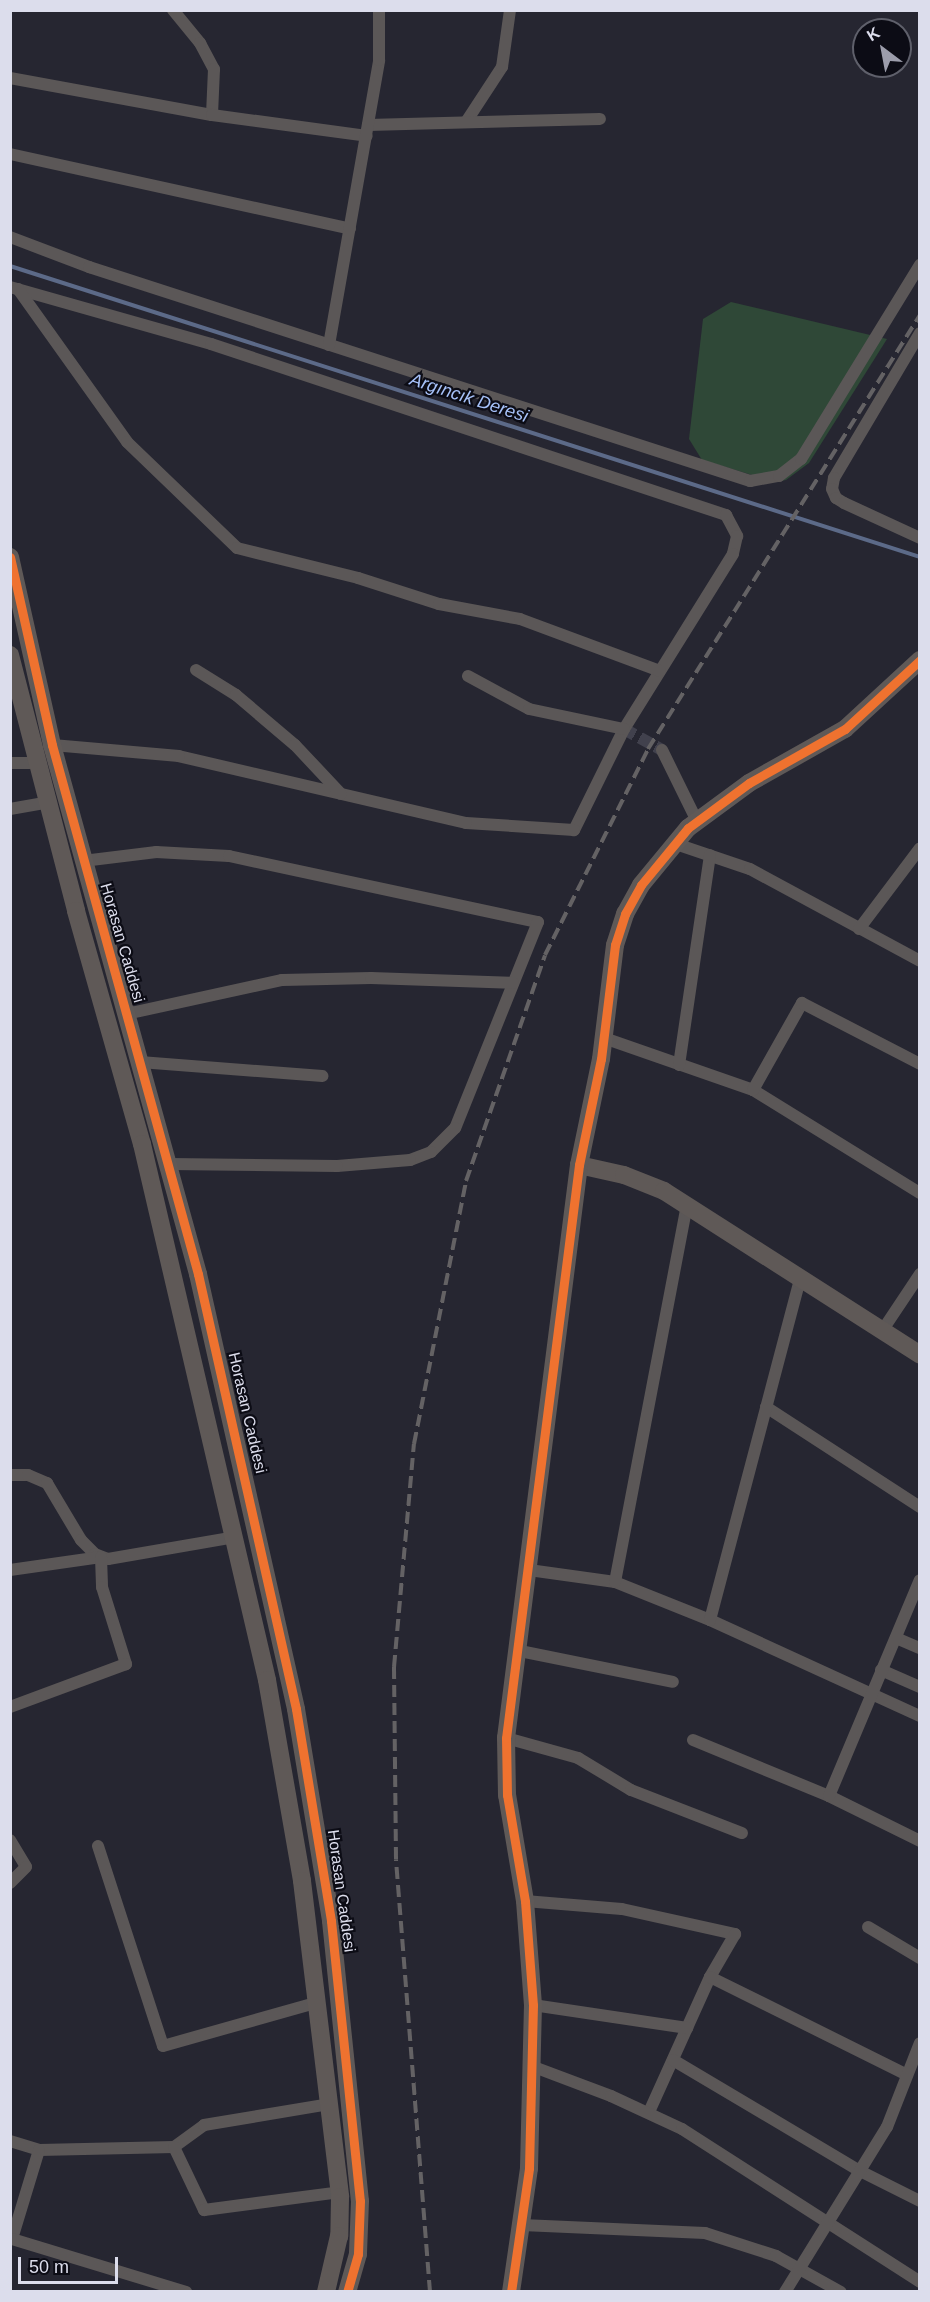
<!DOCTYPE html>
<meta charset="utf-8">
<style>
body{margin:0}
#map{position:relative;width:930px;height:2302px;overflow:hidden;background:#262631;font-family:Arial,sans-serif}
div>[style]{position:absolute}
.green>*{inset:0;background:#2f4837}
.stream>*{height:4px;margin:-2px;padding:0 2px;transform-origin:2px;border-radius:2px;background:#5c6a88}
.street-tunnel>*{height:12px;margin-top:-6px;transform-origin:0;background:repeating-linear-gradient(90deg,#41414d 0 12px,transparent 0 18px)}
.street>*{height:12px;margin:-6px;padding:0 6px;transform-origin:6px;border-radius:6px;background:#5b5757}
.secondary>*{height:18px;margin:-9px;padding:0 9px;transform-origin:9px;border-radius:9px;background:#5f5957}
.rail>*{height:4px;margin-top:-2px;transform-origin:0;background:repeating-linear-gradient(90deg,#646264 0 12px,transparent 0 18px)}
.cycleway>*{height:9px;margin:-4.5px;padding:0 4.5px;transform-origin:4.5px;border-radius:4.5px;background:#ef722f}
span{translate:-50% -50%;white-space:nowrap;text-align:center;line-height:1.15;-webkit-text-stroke:4.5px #0c0c15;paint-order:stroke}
.street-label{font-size:16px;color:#dcddec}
.water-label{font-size:18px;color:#a6c1f8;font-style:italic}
.frame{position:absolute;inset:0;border:12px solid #dcddec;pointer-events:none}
.north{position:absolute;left:852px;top:18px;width:60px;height:60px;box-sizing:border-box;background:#0c0c15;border:2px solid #5f606b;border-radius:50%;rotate:328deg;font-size:16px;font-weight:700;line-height:24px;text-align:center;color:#dcddec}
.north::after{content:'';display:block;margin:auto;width:21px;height:27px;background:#9c9dab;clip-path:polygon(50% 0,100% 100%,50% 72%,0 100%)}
.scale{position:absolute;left:18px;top:2257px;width:100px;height:27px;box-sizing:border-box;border:3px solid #dcddec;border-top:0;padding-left:8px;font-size:18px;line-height:21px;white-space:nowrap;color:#dcddec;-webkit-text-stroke:4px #0c0c15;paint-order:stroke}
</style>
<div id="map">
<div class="green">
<div style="clip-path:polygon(731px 302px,887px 339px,809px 463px,786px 480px,776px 482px,702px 460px,689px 439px,703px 319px)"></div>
</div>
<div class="stream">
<div style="left:10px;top:266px;width:955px;rotate:17.73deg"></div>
</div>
<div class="street-tunnel">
<div style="left:624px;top:729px;width:43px;rotate:28.9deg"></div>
</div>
<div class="street">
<div style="left:173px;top:10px;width:43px;rotate:50.7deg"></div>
<div style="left:200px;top:43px;width:30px;rotate:62deg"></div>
<div style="left:214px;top:69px;width:46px;rotate:92.5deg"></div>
<div style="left:10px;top:78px;width:205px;rotate:10.4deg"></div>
<div style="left:212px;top:115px;width:156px;rotate:7.7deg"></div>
<div style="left:466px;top:122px;width:66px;rotate:-56.8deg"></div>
<div style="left:502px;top:67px;width:58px;rotate:-82deg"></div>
<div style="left:368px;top:125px;width:232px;rotate:-1.5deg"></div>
<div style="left:10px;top:154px;width:348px;rotate:12.4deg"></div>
<div style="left:10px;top:237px;width:85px;rotate:20.8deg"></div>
<div style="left:89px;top:267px;width:695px;rotate:17.94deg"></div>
<div style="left:750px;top:481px;width:29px;rotate:-10deg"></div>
<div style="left:779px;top:476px;width:28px;rotate:-38deg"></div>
<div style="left:801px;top:459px;width:228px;rotate:-58.5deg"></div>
<div style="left:10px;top:287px;width:209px;rotate:15.8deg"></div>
<div style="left:211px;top:344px;width:543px;rotate:18.37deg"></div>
<div style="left:726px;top:515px;width:24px;rotate:62deg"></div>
<div style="left:737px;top:536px;width:18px;rotate:103deg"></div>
<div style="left:733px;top:554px;width:206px;rotate:121.9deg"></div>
<div style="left:624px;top:729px;width:113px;rotate:116.3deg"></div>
<div style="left:574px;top:830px;width:108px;rotate:-176.3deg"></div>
<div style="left:466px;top:823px;width:295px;rotate:-166.9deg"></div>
<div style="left:179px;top:756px;width:127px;rotate:-175deg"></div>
<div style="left:18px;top:289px;width:188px;rotate:54.5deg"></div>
<div style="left:127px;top:442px;width:153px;rotate:43.9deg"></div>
<div style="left:237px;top:548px;width:125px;rotate:13.9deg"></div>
<div style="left:358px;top:578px;width:85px;rotate:17.8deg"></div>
<div style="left:439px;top:604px;width:82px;rotate:10.5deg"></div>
<div style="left:520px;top:619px;width:149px;rotate:20.4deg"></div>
<div style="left:920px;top:333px;width:169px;rotate:120.7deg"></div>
<div style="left:834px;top:478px;width:11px;rotate:100deg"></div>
<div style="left:832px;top:489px;width:10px;rotate:66deg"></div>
<div style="left:836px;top:498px;width:9px;rotate:32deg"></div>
<div style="left:844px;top:503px;width:84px;rotate:24.7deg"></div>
<div style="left:329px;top:345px;width:289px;rotate:-80deg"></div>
<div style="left:379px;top:60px;width:50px;rotate:-90deg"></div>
<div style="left:196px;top:670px;width:47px;rotate:32deg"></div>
<div style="left:236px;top:695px;width:77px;rotate:40.3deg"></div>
<div style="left:295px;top:745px;width:67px;rotate:46.8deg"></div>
<div style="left:468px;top:676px;width:69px;rotate:28.4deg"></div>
<div style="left:529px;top:709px;width:97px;rotate:11.9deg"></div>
<div style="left:662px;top:750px;width:79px;rotate:63.8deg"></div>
<div style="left:10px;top:763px;width:27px"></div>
<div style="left:10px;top:809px;width:39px;rotate:-10deg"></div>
<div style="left:673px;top:843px;width:81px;rotate:18.7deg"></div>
<div style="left:750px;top:869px;width:193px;rotate:28.4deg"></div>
<div style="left:83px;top:861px;width:74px;rotate:-7deg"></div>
<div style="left:156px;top:852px;width:73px;rotate:3.1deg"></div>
<div style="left:229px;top:856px;width:316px;rotate:12.1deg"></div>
<div style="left:538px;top:922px;width:222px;rotate:111.9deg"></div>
<div style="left:455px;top:1128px;width:34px;rotate:135deg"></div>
<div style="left:431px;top:1152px;width:22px;rotate:159deg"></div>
<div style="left:410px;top:1160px;width:73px;rotate:175.3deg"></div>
<div style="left:337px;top:1166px;width:168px;rotate:-179.3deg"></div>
<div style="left:859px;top:929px;width:101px;rotate:-53deg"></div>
<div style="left:126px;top:1014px;width:160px;rotate:-12.3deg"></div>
<div style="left:282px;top:980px;width:89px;rotate:-1.3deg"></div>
<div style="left:371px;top:978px;width:142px;rotate:2deg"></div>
<div style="left:604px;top:1038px;width:158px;rotate:19.2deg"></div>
<div style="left:753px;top:1090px;width:196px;rotate:31.7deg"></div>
<div style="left:140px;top:1062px;width:183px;rotate:4.4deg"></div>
<div style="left:679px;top:1065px;width:212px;rotate:-81.6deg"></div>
<div style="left:753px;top:1090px;width:100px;rotate:-60.6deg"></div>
<div style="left:802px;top:1003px;width:133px;rotate:27.3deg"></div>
<div style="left:882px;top:1331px;width:69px;rotate:-56.3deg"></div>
<div style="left:766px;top:1407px;width:184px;rotate:33deg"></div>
<div style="left:10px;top:1475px;width:18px"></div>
<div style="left:28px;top:1475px;width:21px;rotate:23deg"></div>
<div style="left:47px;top:1483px;width:66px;rotate:59.2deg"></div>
<div style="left:81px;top:1540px;width:20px;rotate:45deg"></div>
<div style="left:95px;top:1554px;width:14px;rotate:21deg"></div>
<div style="left:108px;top:1559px;width:130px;rotate:-9.8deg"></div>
<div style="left:10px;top:1570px;width:92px;rotate:-8.1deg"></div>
<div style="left:101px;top:1557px;width:30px;rotate:88deg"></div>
<div style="left:102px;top:1587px;width:81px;rotate:72.7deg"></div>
<div style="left:126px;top:1664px;width:124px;rotate:159.7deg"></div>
<div style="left:529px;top:1570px;width:87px;rotate:7.9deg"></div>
<div style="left:615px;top:1582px;width:102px;rotate:21.8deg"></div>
<div style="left:710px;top:1620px;width:231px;rotate:24.6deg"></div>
<div style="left:615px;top:1582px;width:384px;rotate:-79.2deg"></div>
<div style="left:710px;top:1620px;width:353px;rotate:-75.2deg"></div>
<div style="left:896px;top:1638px;width:26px;rotate:23deg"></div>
<div style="left:515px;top:1650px;width:161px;rotate:11.4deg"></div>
<div style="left:881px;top:1670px;width:43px;rotate:23.6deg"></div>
<div style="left:506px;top:1738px;width:75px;rotate:15.5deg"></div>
<div style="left:578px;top:1758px;width:62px;rotate:31.1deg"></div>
<div style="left:631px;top:1790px;width:119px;rotate:21.2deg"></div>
<div style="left:693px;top:1740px;width:147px;rotate:22.4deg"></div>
<div style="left:829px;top:1796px;width:102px;rotate:26.3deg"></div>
<div style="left:829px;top:1796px;width:234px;rotate:-67.2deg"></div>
<div style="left:10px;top:1840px;width:31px;rotate:59deg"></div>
<div style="left:26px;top:1867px;width:23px;rotate:135deg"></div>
<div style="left:98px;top:1846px;width:210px;rotate:72deg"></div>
<div style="left:163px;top:2046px;width:161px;rotate:-15.8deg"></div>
<div style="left:525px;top:1901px;width:97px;rotate:4.7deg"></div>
<div style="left:622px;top:1909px;width:116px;rotate:12.5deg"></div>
<div style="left:735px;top:1934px;width:50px;rotate:120.2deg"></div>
<div style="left:710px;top:1977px;width:148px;rotate:114.3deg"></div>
<div style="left:868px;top:1927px;width:61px;rotate:30.8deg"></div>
<div style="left:710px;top:1977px;width:220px;rotate:26.4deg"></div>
<div style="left:533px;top:2005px;width:156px;rotate:8.5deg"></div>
<div style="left:673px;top:2060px;width:217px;rotate:30.7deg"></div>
<div style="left:860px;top:2171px;width:67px;rotate:26.6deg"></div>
<div style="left:534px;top:2067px;width:82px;rotate:20.6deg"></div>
<div style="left:611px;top:2096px;width:78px;rotate:24.9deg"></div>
<div style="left:682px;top:2129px;width:283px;rotate:32.7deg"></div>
<div style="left:10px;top:2141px;width:30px;rotate:17deg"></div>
<div style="left:39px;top:2150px;width:135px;rotate:-1.3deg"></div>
<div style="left:174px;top:2147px;width:37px;rotate:-36deg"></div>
<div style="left:204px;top:2125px;width:128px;rotate:-9.5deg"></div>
<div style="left:174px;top:2147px;width:70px;rotate:64.5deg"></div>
<div style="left:204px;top:2210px;width:137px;rotate:-7.5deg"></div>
<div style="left:39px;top:2150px;width:93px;rotate:106.9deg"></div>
<div style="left:12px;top:2239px;width:182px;rotate:16.9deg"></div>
<div style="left:522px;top:2225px;width:183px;rotate:2.5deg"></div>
<div style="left:705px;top:2233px;width:75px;rotate:17.9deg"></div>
<div style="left:776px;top:2256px;width:74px;rotate:29deg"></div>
<div style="left:785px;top:2292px;width:194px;rotate:-58.3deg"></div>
<div style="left:887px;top:2127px;width:90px;rotate:-68.6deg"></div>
</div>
<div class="secondary">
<div style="left:10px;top:557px;width:193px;rotate:77.4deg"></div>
<div style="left:52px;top:745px;width:549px;rotate:74.57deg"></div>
<div style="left:198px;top:1274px;width:446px;rotate:77.3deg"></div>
<div style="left:296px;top:1709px;width:215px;rotate:80.6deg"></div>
<div style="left:331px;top:1921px;width:281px;rotate:84.1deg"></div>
<div style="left:360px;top:2201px;width:53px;rotate:92.2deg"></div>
<div style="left:358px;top:2254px;width:40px;rotate:106deg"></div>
<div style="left:10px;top:655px;width:264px;rotate:75.5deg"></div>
<div style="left:76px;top:911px;width:242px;rotate:74.2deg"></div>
<div style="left:142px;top:1144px;width:550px;rotate:76.87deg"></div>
<div style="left:267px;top:1680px;width:204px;rotate:80.1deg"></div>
<div style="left:302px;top:1881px;width:318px;rotate:83.1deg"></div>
<div style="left:340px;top:2197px;width:39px;rotate:91deg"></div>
<div style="left:339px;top:2236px;width:57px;rotate:103.1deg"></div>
<div style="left:579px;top:1165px;width:46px;rotate:12.5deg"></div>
<div style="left:624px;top:1175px;width:43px;rotate:21.8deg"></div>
<div style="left:664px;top:1191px;width:304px;rotate:32.6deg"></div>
<div style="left:511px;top:2292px;width:125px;rotate:-81.7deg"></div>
<div style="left:529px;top:2168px;width:163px;rotate:-88.6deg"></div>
<div style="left:533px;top:2005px;width:104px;rotate:-94.4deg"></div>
<div style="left:525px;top:1901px;width:108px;rotate:-99.6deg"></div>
<div style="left:507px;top:1795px;width:57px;rotate:-91deg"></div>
<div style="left:506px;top:1738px;width:578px;rotate:-82.74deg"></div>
<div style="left:579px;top:1165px;width:108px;rotate:-78.3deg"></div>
<div style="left:601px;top:1059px;width:115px;rotate:-83deg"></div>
<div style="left:615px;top:945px;width:33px;rotate:-72deg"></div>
<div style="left:625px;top:914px;width:33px;rotate:-61deg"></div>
<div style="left:641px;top:885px;width:74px;rotate:-50.5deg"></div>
<div style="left:688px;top:828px;width:76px;rotate:-36.4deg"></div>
<div style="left:749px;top:783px;width:110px;rotate:-29.4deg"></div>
<div style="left:845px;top:729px;width:102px;rotate:-42.6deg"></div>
</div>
<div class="rail">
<div style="left:430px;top:2292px;width:434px;rotate:-94.5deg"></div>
<div style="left:396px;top:1859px;width:192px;rotate:-90.6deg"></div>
<div style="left:394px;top:1667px;width:224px;rotate:-84.9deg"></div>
<div style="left:414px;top:1444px;width:268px;rotate:-78.8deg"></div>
<div style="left:466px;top:1181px;width:239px;rotate:-70.7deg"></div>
<div style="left:545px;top:955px;width:230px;rotate:-63.4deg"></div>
<div style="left:648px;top:749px;width:512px;rotate:-57.92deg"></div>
</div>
<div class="cycleway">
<div style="left:10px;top:557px;width:193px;rotate:77.4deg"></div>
<div style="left:52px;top:745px;width:549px;rotate:74.57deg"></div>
<div style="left:198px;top:1274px;width:446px;rotate:77.3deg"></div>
<div style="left:296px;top:1709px;width:215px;rotate:80.6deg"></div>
<div style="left:331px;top:1921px;width:281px;rotate:84.1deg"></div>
<div style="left:360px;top:2201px;width:53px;rotate:92.2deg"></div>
<div style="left:358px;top:2254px;width:40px;rotate:106deg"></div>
<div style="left:511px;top:2292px;width:125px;rotate:-81.7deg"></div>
<div style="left:529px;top:2168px;width:163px;rotate:-88.6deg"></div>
<div style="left:533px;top:2005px;width:104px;rotate:-94.4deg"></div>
<div style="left:525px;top:1901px;width:108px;rotate:-99.6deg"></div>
<div style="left:507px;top:1795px;width:57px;rotate:-91deg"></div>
<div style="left:506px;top:1738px;width:578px;rotate:-82.74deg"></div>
<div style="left:579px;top:1165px;width:108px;rotate:-78.3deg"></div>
<div style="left:601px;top:1059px;width:115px;rotate:-83deg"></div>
<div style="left:615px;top:945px;width:33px;rotate:-72deg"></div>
<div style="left:625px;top:914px;width:33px;rotate:-61deg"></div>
<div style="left:641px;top:885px;width:74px;rotate:-50.5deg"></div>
<div style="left:688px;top:828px;width:76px;rotate:-36.4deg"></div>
<div style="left:749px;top:783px;width:110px;rotate:-29.4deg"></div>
<div style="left:845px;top:729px;width:102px;rotate:-42.6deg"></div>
</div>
<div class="street-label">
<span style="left:122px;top:943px;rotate:74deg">Horasan Caddesi</span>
<span style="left:247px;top:1413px;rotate:77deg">Horasan Caddesi</span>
<span style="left:341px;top:1891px;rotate:82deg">Horasan Caddesi</span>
</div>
<div class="water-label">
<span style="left:469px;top:398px;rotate:18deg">Argıncık Deresi</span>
</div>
<div class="frame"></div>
<div class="north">K</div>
<div class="scale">50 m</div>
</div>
